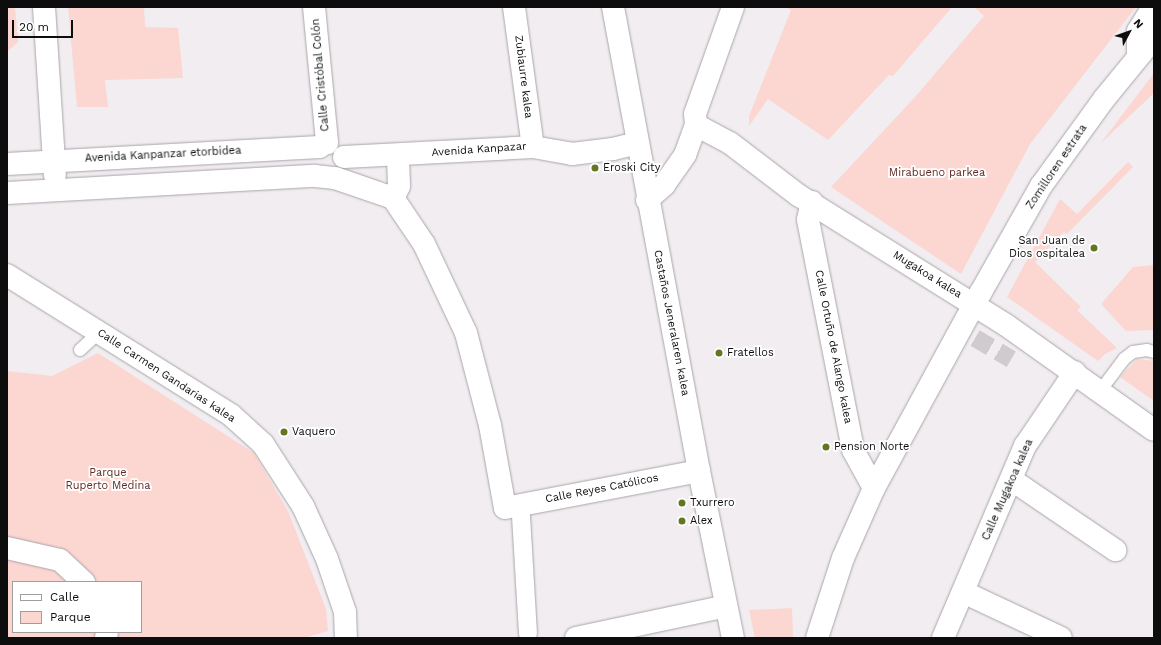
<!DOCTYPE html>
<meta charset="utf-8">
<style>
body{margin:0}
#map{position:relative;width:1161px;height:645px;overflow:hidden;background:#f1edf1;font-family:"Work Sans",sans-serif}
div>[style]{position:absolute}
.green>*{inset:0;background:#fcd6d1}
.pedestrian-tunnel>*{height:18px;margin-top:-9px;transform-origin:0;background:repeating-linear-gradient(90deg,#cfcbcf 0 18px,transparent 0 27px)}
.roads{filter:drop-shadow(0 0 1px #a9a5a9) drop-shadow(0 0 1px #a9a5a9)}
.service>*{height:12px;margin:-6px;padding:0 6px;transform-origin:6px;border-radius:6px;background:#fff}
.pedestrian>*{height:18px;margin:-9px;padding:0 9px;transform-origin:9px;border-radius:9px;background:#fff}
.minor>*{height:22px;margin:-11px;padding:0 11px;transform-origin:11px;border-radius:11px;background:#fff}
.tertiary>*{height:22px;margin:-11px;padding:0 11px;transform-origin:11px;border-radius:11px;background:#fff}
.dots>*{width:11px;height:11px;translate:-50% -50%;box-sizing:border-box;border:2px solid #fff;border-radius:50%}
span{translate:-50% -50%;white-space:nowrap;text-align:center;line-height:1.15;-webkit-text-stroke:3.5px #fff;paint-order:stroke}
.street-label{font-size:11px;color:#0e0d0e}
.poi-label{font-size:11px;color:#0e0d0e}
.left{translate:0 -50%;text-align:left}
.right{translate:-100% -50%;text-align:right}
.park-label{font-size:11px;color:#612a26}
.frame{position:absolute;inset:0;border:8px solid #0e0d0e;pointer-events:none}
.legend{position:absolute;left:12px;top:581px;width:130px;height:52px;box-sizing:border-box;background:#fff;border:1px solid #9f9e9f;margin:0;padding:5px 7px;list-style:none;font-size:12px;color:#0e0d0e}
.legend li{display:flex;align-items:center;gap:8px;height:20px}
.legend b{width:20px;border:1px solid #9f9e9f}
.north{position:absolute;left:1109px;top:12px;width:40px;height:40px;-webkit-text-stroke:3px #fff;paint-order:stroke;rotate:49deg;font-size:11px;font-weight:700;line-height:16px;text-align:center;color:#0e0d0e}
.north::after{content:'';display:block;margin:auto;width:14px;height:18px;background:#0e0d0e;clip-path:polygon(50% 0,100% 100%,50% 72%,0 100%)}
.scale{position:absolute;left:12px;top:20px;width:61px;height:18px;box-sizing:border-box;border:2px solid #0e0d0e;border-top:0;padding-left:5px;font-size:12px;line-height:14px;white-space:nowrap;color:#0e0d0e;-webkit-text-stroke:3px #fff;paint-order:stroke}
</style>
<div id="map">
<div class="green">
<div style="clip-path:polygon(7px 7px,15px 7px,18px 42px,7px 52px)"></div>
<div style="clip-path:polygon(68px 7px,144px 7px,145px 27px,178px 28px,183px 78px,105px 80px,108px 107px,77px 107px)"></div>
<div style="clip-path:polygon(785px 7px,952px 7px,893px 76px,889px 75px,828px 140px,768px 99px,749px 126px,749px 116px,791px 10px)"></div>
<div style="clip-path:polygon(974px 7px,1136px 7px,1030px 144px,961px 274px,831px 187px,916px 96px,984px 16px)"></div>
<div style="clip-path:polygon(1154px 73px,1154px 93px,1100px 144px)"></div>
<div style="clip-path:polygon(1128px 162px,1133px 167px,1067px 234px,1064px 232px,1035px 262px,1081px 307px,1077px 310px,1117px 348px,1105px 354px,1098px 361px,1007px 297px,1060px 199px,1077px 214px)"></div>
<div style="clip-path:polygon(1154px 265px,1154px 330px,1126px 331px,1101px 304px,1133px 267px)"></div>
<div style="clip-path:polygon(evenodd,98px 353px,254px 453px,288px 511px,326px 609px,328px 631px,304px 638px,7px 638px,7px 371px,52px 376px,98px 353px,13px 582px,141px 582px,141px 632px,13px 632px,13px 582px)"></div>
<div style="clip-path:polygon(1137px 359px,1154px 361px,1154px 401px,1120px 377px)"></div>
<div style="clip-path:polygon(792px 608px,793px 638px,755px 638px,749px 610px)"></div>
</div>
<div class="pedestrian-tunnel">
<div style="left:975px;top:338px;width:42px;rotate:30.3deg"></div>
</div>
<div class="roads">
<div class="service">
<div style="left:80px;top:350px;width:26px;rotate:-43deg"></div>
<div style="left:1100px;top:391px;width:40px;rotate:-53deg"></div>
<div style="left:1124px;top:359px;width:11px;rotate:-38deg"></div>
<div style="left:1133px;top:352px;width:14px;rotate:-8deg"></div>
<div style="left:1147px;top:350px;width:7px;rotate:16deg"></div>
</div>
<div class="pedestrian">
<div style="left:521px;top:516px;width:118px;rotate:86.6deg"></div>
</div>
<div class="minor">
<div style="left:44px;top:7px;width:168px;rotate:86.3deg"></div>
<div style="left:314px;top:7px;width:137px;rotate:84.5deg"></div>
<div style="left:514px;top:7px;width:141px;rotate:82.3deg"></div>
<div style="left:1138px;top:56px;width:25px;rotate:-90deg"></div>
<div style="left:1138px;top:31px;width:28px;rotate:-58deg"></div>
<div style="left:696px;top:125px;width:38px;rotate:28deg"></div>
<div style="left:730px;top:143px;width:86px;rotate:37.4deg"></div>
<div style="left:798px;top:195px;width:245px;rotate:32deg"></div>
<div style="left:1006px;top:325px;width:181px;rotate:35.4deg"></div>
<div style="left:344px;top:157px;width:189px;rotate:-3deg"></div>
<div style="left:533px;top:147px;width:40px;rotate:10deg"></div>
<div style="left:572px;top:154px;width:41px;rotate:-7deg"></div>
<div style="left:613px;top:149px;width:25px;rotate:-14deg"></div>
<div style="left:7px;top:164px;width:313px;rotate:-3.1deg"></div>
<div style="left:7px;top:193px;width:308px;rotate:-3.2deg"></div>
<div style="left:315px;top:176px;width:20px;rotate:6deg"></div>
<div style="left:335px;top:178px;width:61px;rotate:19deg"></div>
<div style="left:393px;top:198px;width:55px;rotate:56deg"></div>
<div style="left:424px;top:244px;width:98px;rotate:64.7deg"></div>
<div style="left:466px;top:333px;width:95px;rotate:75.4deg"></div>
<div style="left:490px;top:425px;width:84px;rotate:79.8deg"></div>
<div style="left:505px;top:508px;width:197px;rotate:-10.8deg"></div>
<div style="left:393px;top:198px;width:13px;rotate:-63deg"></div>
<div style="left:399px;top:186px;width:30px;rotate:-92deg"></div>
<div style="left:647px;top:200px;width:23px;rotate:-41deg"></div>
<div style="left:664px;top:185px;width:37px;rotate:-55deg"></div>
<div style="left:685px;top:155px;width:32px;rotate:-70deg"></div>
<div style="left:696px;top:125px;width:11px;rotate:-95deg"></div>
<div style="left:695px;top:114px;width:114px;rotate:-70.4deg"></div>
<div style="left:812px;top:202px;width:18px;rotate:103deg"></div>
<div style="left:808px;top:220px;width:234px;rotate:78.9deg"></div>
<div style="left:853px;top:450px;width:43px;rotate:61.1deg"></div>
<div style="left:7px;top:275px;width:264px;rotate:32deg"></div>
<div style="left:231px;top:415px;width:43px;rotate:42.2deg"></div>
<div style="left:263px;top:444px;width:74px;rotate:57.2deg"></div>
<div style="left:303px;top:506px;width:58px;rotate:65.6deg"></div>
<div style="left:327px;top:559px;width:56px;rotate:71.2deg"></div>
<div style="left:345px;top:612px;width:26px;rotate:88deg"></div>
<div style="left:1012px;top:480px;width:125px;rotate:34.2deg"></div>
<div style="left:7px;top:548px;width:54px;rotate:12.8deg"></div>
<div style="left:60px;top:560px;width:33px;rotate:43deg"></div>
<div style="left:963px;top:592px;width:108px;rotate:25.1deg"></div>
<div style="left:106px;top:638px;width:6px;rotate:-81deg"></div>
<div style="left:576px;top:638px;width:153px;rotate:-12deg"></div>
<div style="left:817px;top:638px;width:84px;rotate:-72deg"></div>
<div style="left:843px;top:558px;width:77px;rotate:-66.1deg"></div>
<div style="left:874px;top:488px;width:223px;rotate:-61.4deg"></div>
<div style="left:981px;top:292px;width:122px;rotate:-60.5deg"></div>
<div style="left:1041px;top:186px;width:107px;rotate:-54.1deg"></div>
<div style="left:1104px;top:99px;width:79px;rotate:-50.7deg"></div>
<div style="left:943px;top:638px;width:209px;rotate:-66.9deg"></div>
<div style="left:1025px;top:446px;width:89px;rotate:-56deg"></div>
</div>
<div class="tertiary">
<div style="left:613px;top:7px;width:472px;rotate:79.5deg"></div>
<div style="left:699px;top:471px;width:170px;rotate:78.5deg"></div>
</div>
</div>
<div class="dots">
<div style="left:595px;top:168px;background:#647624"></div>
<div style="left:1094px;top:248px;background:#647624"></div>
<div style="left:719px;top:353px;background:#647624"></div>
<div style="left:284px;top:432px;background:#647624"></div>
<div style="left:826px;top:447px;background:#647624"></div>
<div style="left:682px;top:503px;background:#647624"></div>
<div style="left:682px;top:521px;background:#647624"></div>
</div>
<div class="street-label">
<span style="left:321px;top:75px;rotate:-95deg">Calle Cristóbal Colón</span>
<span style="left:523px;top:77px;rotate:83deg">Zubiaurre kalea</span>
<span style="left:479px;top:150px;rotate:-4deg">Avenida Kanpazar</span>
<span style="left:163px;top:155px;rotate:-3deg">Avenida Kanpanzar etorbidea</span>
<span style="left:1057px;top:167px;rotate:-56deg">Zomilloren estrata</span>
<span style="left:927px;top:275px;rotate:32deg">Mugakoa kalea</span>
<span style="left:671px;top:323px;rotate:79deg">Castaños Jeneralaren kalea</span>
<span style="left:833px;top:347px;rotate:79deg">Calle Ortuño de Alango kalea</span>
<span style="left:166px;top:376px;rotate:33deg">Calle Carmen Gandarias kalea</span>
<span style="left:602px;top:489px;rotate:-11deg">Calle Reyes Católicos</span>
<span style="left:1008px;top:490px;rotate:-66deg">Calle Mugakoa kalea</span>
</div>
<div class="poi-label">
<span class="left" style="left:603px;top:168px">Eroski City</span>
<span class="right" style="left:1085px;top:248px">San Juan de<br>Dios ospitalea</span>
<span class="left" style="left:727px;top:353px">Fratellos</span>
<span class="left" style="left:292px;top:432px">Vaquero</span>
<span class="left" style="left:834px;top:447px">Pension Norte</span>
<span class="left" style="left:690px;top:503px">Txurrero</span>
<span class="left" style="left:690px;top:521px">Alex</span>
</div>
<div class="park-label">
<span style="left:937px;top:173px">Mirabueno parkea</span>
<span style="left:108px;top:480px">Parque<br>Ruperto Medina</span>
</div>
<div class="frame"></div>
<ul class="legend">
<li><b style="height:5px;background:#fff"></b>Calle</li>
<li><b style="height:11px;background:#fcd6d1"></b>Parque</li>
</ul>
<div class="north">N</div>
<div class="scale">20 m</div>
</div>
